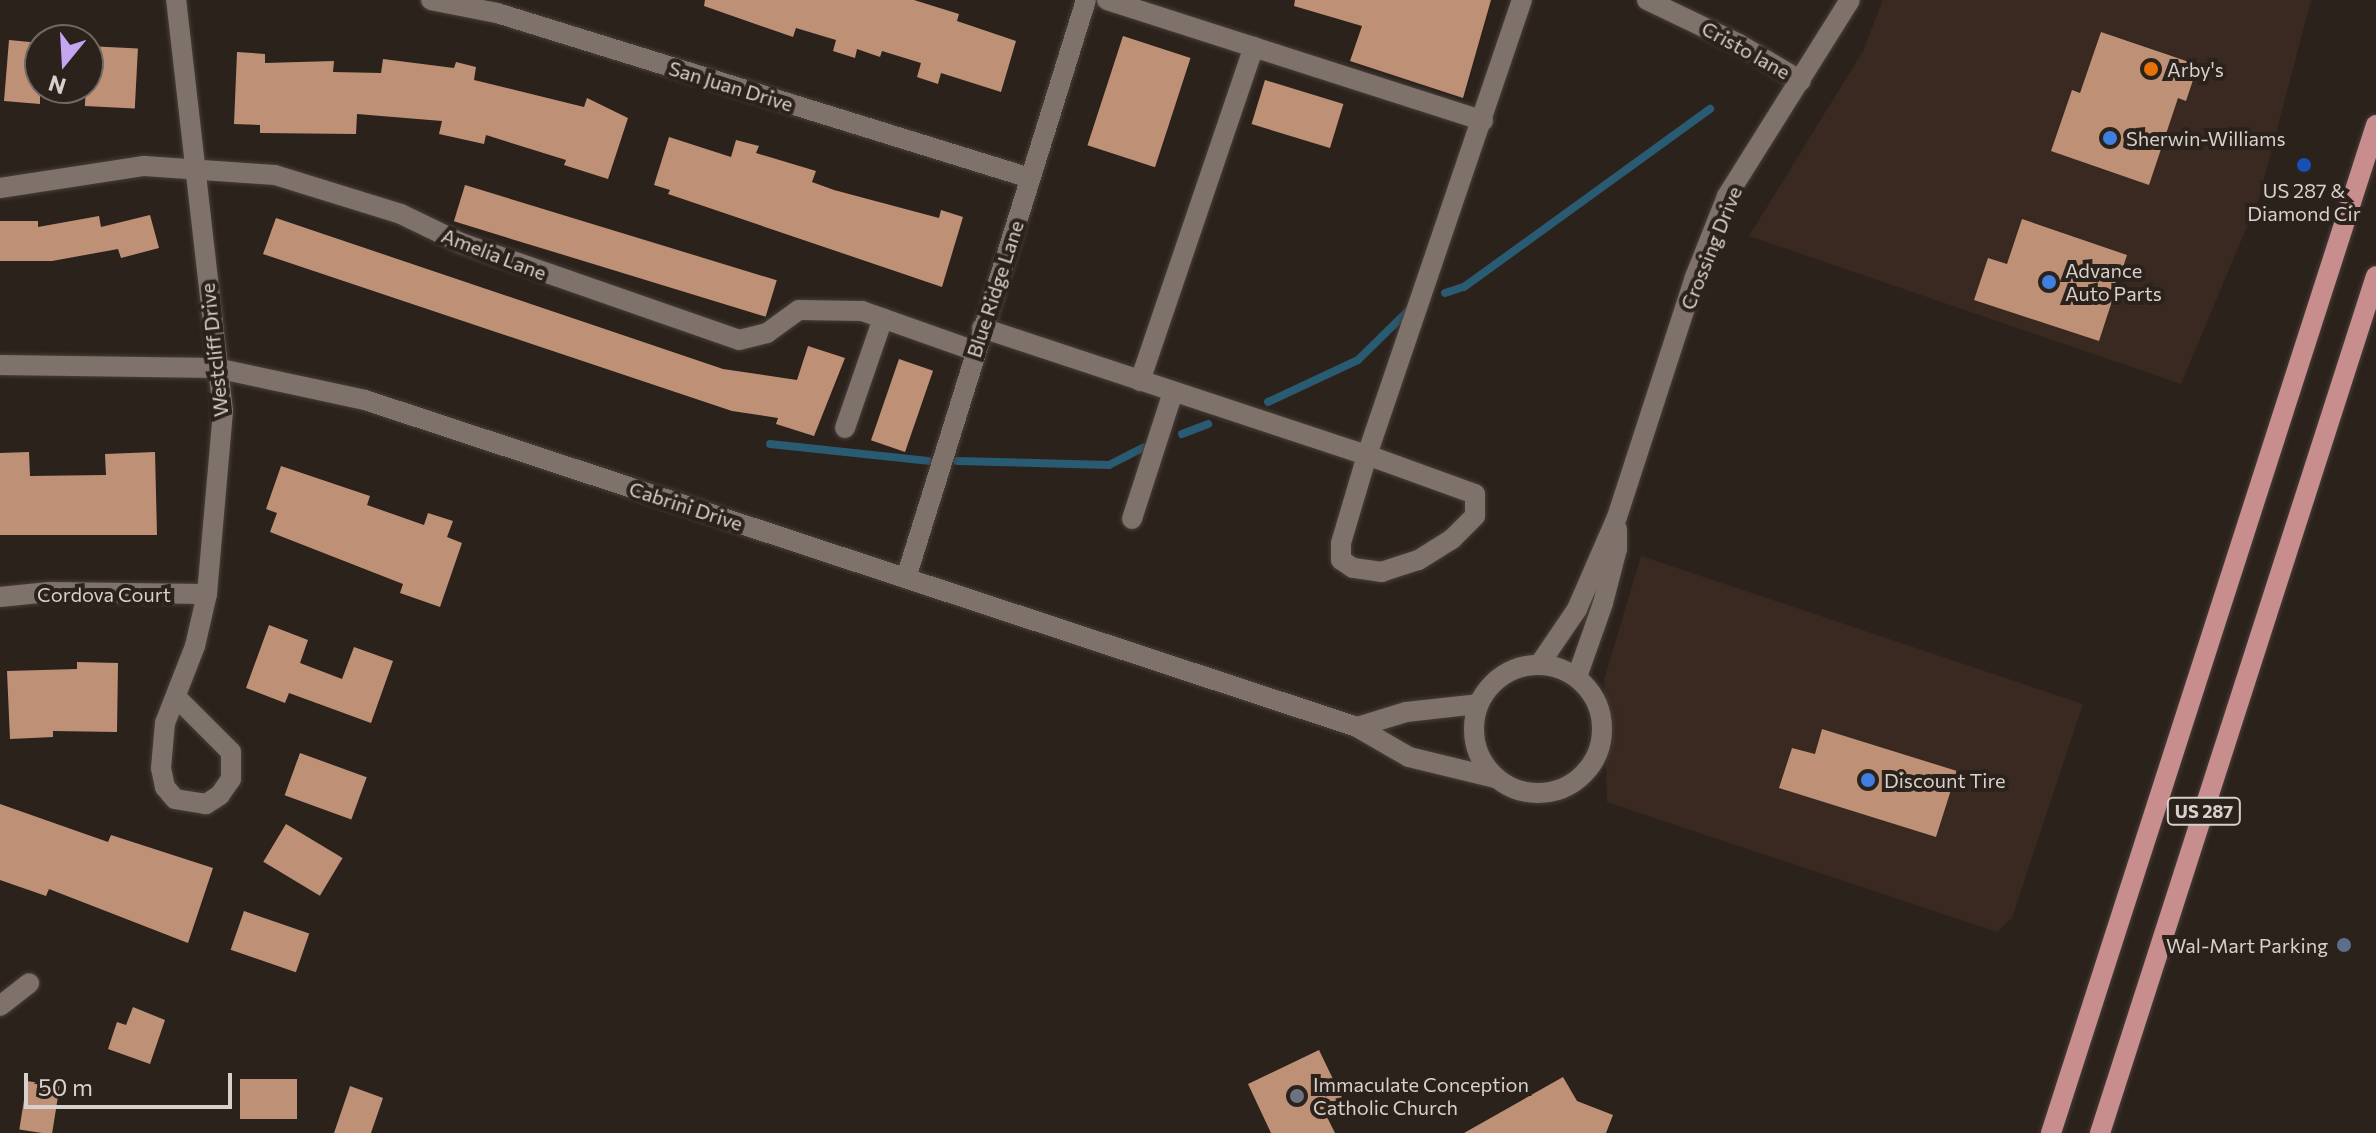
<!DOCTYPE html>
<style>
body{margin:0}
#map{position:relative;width:2376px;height:1133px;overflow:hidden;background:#2c221c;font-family:Commissioner,sans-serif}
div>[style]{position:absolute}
.built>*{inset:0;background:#392920}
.stream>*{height:8px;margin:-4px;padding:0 4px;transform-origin:4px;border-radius:4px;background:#295b72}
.building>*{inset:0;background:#be9177;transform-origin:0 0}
.roads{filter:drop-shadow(0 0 2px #473e39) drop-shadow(0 0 2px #473e39)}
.minor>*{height:20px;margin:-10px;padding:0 10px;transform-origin:10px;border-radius:10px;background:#7e726b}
.minor>.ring{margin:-10px;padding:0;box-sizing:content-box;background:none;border:20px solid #7e726b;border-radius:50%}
.primary>*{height:20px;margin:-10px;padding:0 10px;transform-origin:10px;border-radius:10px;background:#c88e8e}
.dots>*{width:22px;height:22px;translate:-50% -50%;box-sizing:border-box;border:4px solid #2c221c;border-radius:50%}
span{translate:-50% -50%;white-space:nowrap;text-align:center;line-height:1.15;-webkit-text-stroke:8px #2c221c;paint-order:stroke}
.shield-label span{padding:2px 6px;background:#2c221c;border:2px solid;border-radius:6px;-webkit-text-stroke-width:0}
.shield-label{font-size:18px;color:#d8d0cc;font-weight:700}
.street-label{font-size:20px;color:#d8d0cc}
.poi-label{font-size:20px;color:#d8d0cc}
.left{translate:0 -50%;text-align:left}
.right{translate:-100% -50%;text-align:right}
.north{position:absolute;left:24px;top:24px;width:80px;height:80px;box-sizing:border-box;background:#2c221c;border:2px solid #716862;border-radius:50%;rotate:198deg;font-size:22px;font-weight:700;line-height:32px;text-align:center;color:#d8d0cc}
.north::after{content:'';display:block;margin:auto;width:28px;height:36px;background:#c5a6f0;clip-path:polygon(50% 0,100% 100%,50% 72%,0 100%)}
.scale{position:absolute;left:24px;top:1073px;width:208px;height:36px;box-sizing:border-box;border:4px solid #d8d0cc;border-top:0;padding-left:10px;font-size:24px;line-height:28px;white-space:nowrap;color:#d8d0cc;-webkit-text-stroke:6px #2c221c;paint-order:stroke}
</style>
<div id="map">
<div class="built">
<div style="clip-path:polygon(1883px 0,2311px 0,2259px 198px,2181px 384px,1749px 236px,1863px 51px)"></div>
<div style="clip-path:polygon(1641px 556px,2083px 704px,2012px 918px,1997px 932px,1607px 802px,1604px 680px)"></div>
</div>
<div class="stream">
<div style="left:1445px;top:293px;width:20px;rotate:-18deg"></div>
<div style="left:1464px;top:287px;width:304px;rotate:-35.9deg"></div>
<div style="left:1268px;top:402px;width:99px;rotate:-25deg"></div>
<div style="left:1358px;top:360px;width:76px;rotate:-44.5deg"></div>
<div style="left:1182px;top:434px;width:28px;rotate:-21deg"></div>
<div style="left:770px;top:444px;width:159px;rotate:6.1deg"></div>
<div style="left:957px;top:461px;width:152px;rotate:1.5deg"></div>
<div style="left:1109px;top:465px;width:38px;rotate:-27deg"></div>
</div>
<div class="building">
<div style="clip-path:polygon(705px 0,914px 0,959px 14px,957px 21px,1016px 41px,1001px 92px,941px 73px,938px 84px,917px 77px,921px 63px,882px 51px,880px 57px,857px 49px,855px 58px,833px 51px,836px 40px,796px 28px,793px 37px,704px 6px)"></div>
<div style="clip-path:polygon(1295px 0,1491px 0,1463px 98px,1350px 61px,1362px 26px,1294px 6px)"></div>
<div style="clip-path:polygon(2101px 32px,2198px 65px,2186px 101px,2178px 98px,2149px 185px,2051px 151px,2072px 90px,2080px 93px)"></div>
<div style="left:1123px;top:36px;width:71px;height:115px;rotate:18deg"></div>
<div style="clip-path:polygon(9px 40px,40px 43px,40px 104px,4px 101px)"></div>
<div style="left:88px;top:46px;width:50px;height:60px;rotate:3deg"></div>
<div style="clip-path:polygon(237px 52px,265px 54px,265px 63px,334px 61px,333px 72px,381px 73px,383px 59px,454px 68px,456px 62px,476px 67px,474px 80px,584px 107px,587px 98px,628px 118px,608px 179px,564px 165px,566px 160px,486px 135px,484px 144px,439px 134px,442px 121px,357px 114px,356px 134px,260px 133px,260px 125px,234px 124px)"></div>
<div style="left:1265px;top:80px;width:82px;height:46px;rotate:17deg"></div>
<div style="clip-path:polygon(669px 137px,731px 157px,736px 140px,759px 146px,756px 153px,816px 171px,812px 182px,834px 190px,939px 218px,941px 210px,963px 217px,942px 287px,668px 194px,670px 190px,654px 185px)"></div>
<div style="left:465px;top:185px;width:326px;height:38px;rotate:17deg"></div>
<div style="clip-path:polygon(150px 215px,159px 248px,121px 258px,118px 249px,52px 261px,0 261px,0 221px,38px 221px,38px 227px,99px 216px,101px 227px)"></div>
<div style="clip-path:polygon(276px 218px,723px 369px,797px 380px,808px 346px,845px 358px,814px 436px,776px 424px,778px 418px,732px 411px,263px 254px)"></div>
<div style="clip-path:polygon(2022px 219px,2127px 255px,2099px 341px,1974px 300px,1988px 258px,2007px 264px)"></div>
<div style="left:899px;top:359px;width:36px;height:86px;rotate:19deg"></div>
<div style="clip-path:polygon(29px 452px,30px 476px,106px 475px,105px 454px,155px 452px,157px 535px,0 535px,0 453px)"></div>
<div style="clip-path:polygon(281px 466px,370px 496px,367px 505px,424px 525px,428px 513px,453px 521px,447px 537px,462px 543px,440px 607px,400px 593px,403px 584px,270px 532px,277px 513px,266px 509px)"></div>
<div style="clip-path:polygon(269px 625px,308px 640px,300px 663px,342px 679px,354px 647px,393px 661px,371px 723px,289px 693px,285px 703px,246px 688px)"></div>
<div style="clip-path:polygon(77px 662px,118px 663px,117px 732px,53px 731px,53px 737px,10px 739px,7px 671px,77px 669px)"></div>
<div style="clip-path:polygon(1822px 729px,1957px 771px,1936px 837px,1779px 788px,1792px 748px,1815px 754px)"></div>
<div style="left:300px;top:753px;width:71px;height:45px;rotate:20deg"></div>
<div style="clip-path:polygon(0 804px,108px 842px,111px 835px,213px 868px,188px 943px,49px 889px,46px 896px,0 880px)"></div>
<div style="left:286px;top:824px;width:66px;height:44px;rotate:31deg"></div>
<div style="left:244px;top:911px;width:69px;height:41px;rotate:19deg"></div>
<div style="clip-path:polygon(133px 1007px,165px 1020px,150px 1064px,108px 1049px,117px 1022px,126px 1025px)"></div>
<div style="clip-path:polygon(1319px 1050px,1347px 1108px,1327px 1117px,1335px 1133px,1271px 1133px,1248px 1084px)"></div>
<div style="clip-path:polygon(1563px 1077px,1577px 1101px,1613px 1115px,1606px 1133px,1464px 1133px)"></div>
<div style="left:240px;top:1079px;width:57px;height:40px"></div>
<div style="left:27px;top:1081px;width:33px;height:49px;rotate:9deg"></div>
<div style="clip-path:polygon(350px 1086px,383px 1098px,371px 1133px,334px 1133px)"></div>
</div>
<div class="roads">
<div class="minor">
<div style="left:431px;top:0;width:67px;rotate:11.1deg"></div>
<div style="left:497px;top:13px;width:558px;rotate:17.2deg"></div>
<div style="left:1107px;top:0;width:395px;rotate:17.8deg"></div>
<div style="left:1647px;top:0;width:102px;rotate:25.6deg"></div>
<div style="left:1739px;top:44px;width:72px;rotate:30.8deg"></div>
<div style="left:0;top:188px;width:146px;rotate:-8.7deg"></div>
<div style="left:144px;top:166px;width:131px;rotate:3.9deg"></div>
<div style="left:275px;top:175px;width:132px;rotate:17.2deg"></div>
<div style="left:401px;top:214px;width:67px;rotate:25.8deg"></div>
<div style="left:461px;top:243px;width:294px;rotate:19.2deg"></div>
<div style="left:739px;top:340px;width:29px;rotate:-14deg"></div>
<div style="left:767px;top:333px;width:39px;rotate:-36deg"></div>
<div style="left:799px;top:310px;width:63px;rotate:0.9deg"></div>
<div style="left:862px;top:311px;width:120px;rotate:19.5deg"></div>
<div style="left:982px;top:328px;width:405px;rotate:18.3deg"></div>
<div style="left:1367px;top:455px;width:481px;rotate:-71.2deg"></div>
<div style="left:0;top:365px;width:216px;rotate:0.8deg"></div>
<div style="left:216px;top:368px;width:152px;rotate:12.1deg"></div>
<div style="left:365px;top:400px;width:1045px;rotate:18.24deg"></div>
<div style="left:1357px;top:727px;width:60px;rotate:30deg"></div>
<div style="left:1409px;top:757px;width:89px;rotate:13.7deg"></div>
<div style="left:1140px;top:381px;width:353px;rotate:-71.2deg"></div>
<div style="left:845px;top:428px;width:116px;rotate:-70.9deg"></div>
<div style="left:1367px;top:455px;width:115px;rotate:19.9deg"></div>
<div style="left:1475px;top:494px;width:22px;rotate:90deg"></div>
<div style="left:1475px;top:516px;width:33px;rotate:135deg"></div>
<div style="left:1452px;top:539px;width:40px;rotate:148deg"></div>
<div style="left:1418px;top:560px;width:38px;rotate:162deg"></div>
<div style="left:1382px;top:572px;width:29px;rotate:-172deg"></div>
<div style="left:1353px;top:568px;width:14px;rotate:-146deg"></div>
<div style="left:1341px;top:560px;width:17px;rotate:-90deg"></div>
<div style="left:1341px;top:543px;width:92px;rotate:-73.5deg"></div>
<div style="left:1132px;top:519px;width:133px;rotate:-72.1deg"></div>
<div style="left:906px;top:578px;width:605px;rotate:-72.7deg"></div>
<div style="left:0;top:597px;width:49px;rotate:-5.8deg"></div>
<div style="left:49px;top:592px;width:158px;rotate:0.7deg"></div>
<div class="ring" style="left:1474px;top:665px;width:108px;height:108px"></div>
<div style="left:1539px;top:665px;width:68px;rotate:-55.8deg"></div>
<div style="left:1577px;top:609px;width:100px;rotate:-66.5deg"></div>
<div style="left:1617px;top:517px;width:252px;rotate:-72deg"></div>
<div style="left:1695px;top:277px;width:87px;rotate:-68.4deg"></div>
<div style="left:1727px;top:196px;width:231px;rotate:-57.9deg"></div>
<div style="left:1577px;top:677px;width:78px;rotate:-70.6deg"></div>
<div style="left:1603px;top:603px;width:56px;rotate:-75.5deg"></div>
<div style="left:1617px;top:549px;width:20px;rotate:-90deg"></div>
<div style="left:176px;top:697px;width:78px;rotate:45deg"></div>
<div style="left:231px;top:752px;width:27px;rotate:90deg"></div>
<div style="left:231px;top:779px;width:19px;rotate:125deg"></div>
<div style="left:220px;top:795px;width:17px;rotate:147deg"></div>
<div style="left:206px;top:804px;width:31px;rotate:-171deg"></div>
<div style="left:175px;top:799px;width:16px;rotate:-130deg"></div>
<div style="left:165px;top:787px;width:19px;rotate:-102deg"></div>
<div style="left:161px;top:768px;width:45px;rotate:-84.9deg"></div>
<div style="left:165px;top:723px;width:83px;rotate:-68.7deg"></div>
<div style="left:195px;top:646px;width:53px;rotate:-77deg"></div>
<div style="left:207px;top:594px;width:184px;rotate:-85deg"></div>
<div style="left:223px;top:411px;width:414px;rotate:-96.5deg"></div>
<div style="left:1357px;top:727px;width:51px;rotate:-17deg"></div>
<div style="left:1406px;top:712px;width:72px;rotate:-6.3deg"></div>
<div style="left:0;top:1006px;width:37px;rotate:-38deg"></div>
</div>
<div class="primary">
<div style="left:2051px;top:1133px;width:1059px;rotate:-72.13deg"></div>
<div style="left:2100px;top:1133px;width:900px;rotate:-72.15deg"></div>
</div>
</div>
<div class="dots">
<div style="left:2151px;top:69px;background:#e8710a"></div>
<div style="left:2110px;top:138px;background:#3f7fe0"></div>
<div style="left:2304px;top:165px;background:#1a4fb4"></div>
<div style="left:2049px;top:282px;background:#3f7fe0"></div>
<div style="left:1868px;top:780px;background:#3f7fe0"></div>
<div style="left:2344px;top:945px;background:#5c6f8a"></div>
<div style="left:1297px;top:1096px;background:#6b7280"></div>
</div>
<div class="shield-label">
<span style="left:2204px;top:811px">US 287</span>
</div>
<div class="street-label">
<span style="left:1746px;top:50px;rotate:29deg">Cristo lane</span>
<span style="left:731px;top:86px;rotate:17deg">San Juan Drive</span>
<span style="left:1711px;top:248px;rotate:-68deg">Crossing Drive</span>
<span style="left:494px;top:254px;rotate:21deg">Amelia Lane</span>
<span style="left:995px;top:289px;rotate:-72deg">Blue Ridge Lane</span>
<span style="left:214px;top:350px;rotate:-96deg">Westcliff Drive</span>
<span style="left:686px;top:506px;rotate:18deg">Cabrini Drive</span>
<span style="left:104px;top:594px">Cordova Court</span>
</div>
<div class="poi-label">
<span class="left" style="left:2167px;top:69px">Arby's</span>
<span class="left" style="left:2126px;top:138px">Sherwin-Williams</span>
<span style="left:2304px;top:202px">US 287 &amp;<br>Diamond Cir</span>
<span class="left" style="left:2065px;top:282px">Advance<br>Auto Parts</span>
<span class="left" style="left:1884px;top:780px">Discount Tire</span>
<span class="right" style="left:2328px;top:945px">Wal-Mart Parking</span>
<span class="left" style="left:1313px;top:1096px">Immaculate Conception<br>Catholic Church</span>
</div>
<div class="north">N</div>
<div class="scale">50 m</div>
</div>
